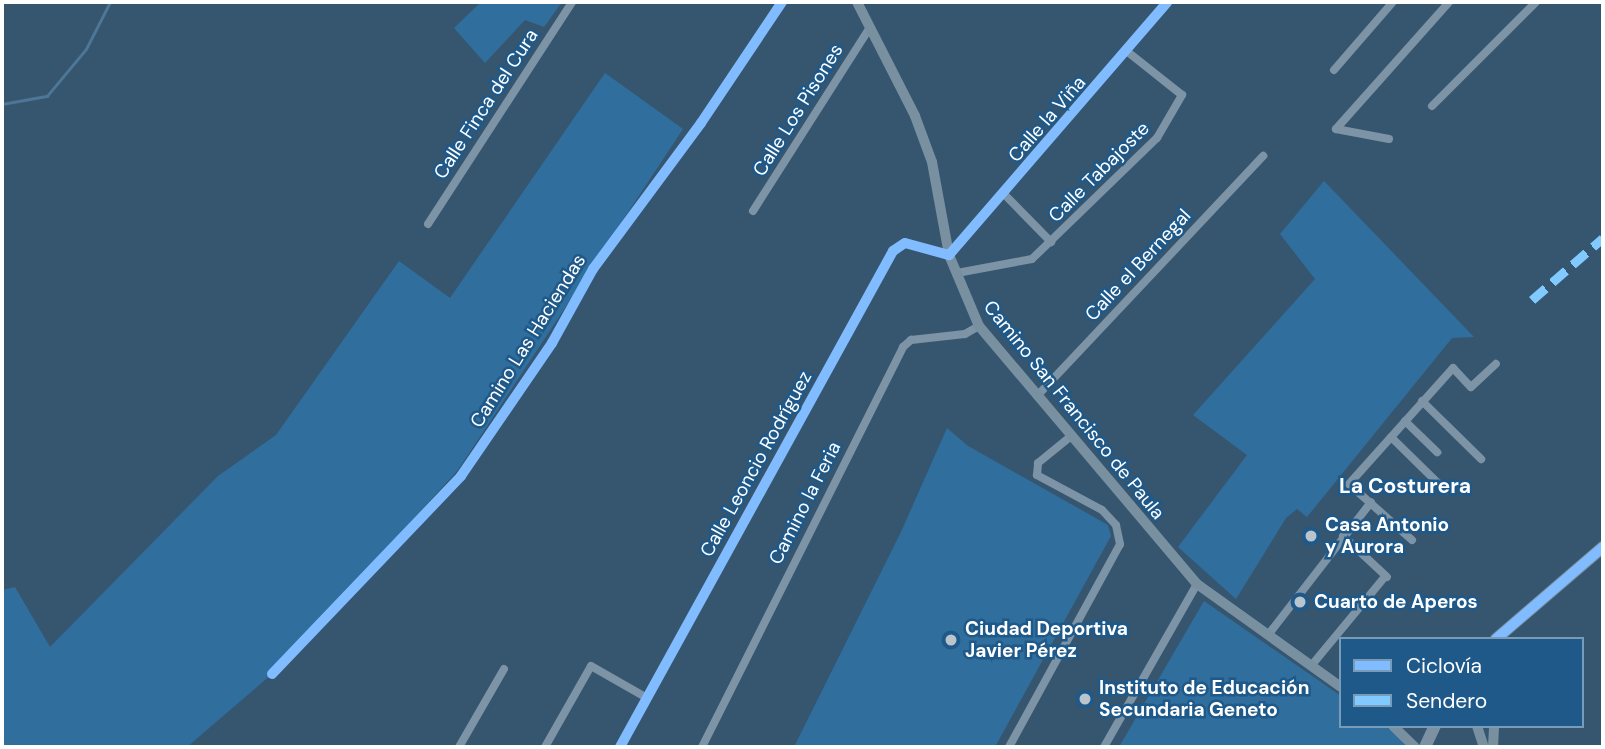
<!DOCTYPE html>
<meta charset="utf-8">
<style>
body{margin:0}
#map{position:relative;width:1605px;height:749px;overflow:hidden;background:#365670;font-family:"DM Sans",sans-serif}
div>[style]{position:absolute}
.green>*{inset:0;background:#306e9e}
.stream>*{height:2.5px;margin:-1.25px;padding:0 1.25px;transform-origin:1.25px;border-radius:1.25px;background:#4d7697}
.street>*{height:8px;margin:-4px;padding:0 4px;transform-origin:4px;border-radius:4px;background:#7d93a6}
.secondary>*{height:10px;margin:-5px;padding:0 5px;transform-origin:5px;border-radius:5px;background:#7990a1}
.primary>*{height:12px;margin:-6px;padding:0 6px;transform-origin:6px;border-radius:6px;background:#7c92a3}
.quiet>*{height:9px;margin-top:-4.5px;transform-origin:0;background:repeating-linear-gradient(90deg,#80caff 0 18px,transparent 0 27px)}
.cycleway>*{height:10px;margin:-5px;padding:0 5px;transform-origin:5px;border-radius:5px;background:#80bcff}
.dots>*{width:19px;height:19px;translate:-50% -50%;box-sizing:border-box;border:4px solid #1e5989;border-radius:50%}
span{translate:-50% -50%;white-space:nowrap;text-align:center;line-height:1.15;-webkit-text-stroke:5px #1e5989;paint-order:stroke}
.street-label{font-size:19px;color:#fff}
.poi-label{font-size:19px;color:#fff;font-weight:700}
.left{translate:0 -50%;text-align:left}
.neighbourhood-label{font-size:21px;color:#fff;font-weight:700}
.frame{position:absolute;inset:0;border:4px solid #fff;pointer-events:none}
.legend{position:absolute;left:1339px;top:637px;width:245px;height:91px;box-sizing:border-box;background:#1e5989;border:2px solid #789bb8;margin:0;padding:9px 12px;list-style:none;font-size:21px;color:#fff}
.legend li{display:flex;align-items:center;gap:14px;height:35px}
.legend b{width:35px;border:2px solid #789bb8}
</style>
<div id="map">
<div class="green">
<div style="clip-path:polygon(481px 2px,562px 2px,544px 27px,525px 20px,485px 63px,454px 28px)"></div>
<div style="clip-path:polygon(605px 73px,683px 129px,458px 470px,272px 674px,187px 747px,2px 747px,2px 590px,15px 587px,50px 647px,218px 476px,276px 435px,399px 261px,450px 298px)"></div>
<div style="clip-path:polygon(1324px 181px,1474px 337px,1452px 338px,1307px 517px,1297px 509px,1286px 518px,1236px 599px,1178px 547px,1247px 455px,1193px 415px,1315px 279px,1280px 234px)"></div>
<div style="clip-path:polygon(947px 428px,968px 446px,1108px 525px,1111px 536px,995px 747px,794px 747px,901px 532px)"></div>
<div style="clip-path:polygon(1204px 601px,1341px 696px,1341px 726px,1385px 726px,1411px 747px,1119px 747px)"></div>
</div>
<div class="stream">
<div style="left:2px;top:104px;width:46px;rotate:-10.1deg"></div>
<div style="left:47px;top:96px;width:61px;rotate:-50.3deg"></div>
<div style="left:86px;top:49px;width:53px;rotate:-62.9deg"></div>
</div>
<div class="street">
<div style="left:1334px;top:70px;width:90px;rotate:-49.1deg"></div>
<div style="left:1432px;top:106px;width:147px;rotate:-45deg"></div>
<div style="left:1389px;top:139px;width:54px;rotate:-169.3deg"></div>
<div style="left:1336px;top:129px;width:170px;rotate:-48.3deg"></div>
<div style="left:1005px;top:195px;width:66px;rotate:45.6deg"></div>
<div style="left:753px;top:211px;width:218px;rotate:-57.5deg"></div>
<div style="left:428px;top:224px;width:265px;rotate:-57deg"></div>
<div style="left:957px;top:273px;width:76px;rotate:-10.6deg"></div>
<div style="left:1032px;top:259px;width:174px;rotate:-44.1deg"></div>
<div style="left:1157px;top:138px;width:50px;rotate:-59.8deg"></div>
<div style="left:1182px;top:95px;width:69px;rotate:-141.5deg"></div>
<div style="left:1037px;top:396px;width:330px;rotate:-46.7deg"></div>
<div style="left:1422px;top:401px;width:83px;rotate:44.5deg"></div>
<div style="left:1405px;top:421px;width:45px;rotate:44.1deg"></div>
<div style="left:1391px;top:437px;width:77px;rotate:44.5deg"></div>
<div style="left:1343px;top:536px;width:60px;rotate:43deg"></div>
<div style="left:1412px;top:540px;width:84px;rotate:-138.4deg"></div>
<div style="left:1349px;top:484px;width:156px;rotate:-48.1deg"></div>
<div style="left:1453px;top:368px;width:26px;rotate:47deg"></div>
<div style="left:1471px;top:387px;width:34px;rotate:-43deg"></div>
<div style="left:1268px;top:635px;width:168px;rotate:-52.2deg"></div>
<div style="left:1311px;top:666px;width:113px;rotate:-50.4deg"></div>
<div style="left:272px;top:674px;width:274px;rotate:-46.3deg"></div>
<div style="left:461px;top:476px;width:161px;rotate:-55.6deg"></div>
<div style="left:552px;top:343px;width:85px;rotate:-61deg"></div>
<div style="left:593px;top:269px;width:182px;rotate:-53.5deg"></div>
<div style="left:701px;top:123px;width:146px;rotate:-56.2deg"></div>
<div style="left:459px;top:747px;width:90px;rotate:-60deg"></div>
<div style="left:545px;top:747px;width:93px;rotate:-60.4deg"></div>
<div style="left:591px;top:666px;width:64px;rotate:29.7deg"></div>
<div style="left:620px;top:747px;width:566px;rotate:-61.17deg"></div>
<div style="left:893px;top:251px;width:14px;rotate:-34deg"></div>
<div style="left:905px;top:243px;width:46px;rotate:15.3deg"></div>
<div style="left:949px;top:255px;width:334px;rotate:-49.2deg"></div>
<div style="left:702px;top:747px;width:448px;rotate:-63.3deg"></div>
<div style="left:903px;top:347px;width:11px;rotate:-41deg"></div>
<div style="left:911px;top:340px;width:54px;rotate:-6.3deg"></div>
<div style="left:965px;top:334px;width:16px;rotate:-30deg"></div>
<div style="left:1009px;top:747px;width:231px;rotate:-61.3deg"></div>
<div style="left:1120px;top:544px;width:19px;rotate:-102deg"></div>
<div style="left:1116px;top:525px;width:21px;rotate:-133deg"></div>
<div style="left:1102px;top:510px;width:74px;rotate:-151.7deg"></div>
<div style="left:1037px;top:475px;width:12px;rotate:-85deg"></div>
<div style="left:1038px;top:463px;width:41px;rotate:-39.1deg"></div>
<div style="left:1104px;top:747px;width:188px;rotate:-60.3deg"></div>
</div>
<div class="secondary">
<div style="left:857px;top:2px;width:128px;rotate:63deg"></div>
<div style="left:915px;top:116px;width:49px;rotate:69.7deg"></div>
<div style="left:932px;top:162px;width:95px;rotate:79.6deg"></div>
<div style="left:949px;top:255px;width:77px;rotate:67.1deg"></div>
<div style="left:979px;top:326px;width:338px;rotate:49.8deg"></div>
<div style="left:1197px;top:584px;width:177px;rotate:35.6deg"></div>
<div style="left:1393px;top:726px;width:30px;rotate:44deg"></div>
<div style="left:1477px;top:726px;width:22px;rotate:72deg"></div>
<div style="left:1493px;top:747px;width:21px;rotate:-87deg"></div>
</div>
<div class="primary">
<div style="left:1496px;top:639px;width:141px;rotate:-40.7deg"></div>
<div style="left:1425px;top:747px;width:23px;rotate:-65deg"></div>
</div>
<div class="quiet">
<div style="left:1532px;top:300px;width:94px;rotate:-41.1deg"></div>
</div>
<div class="cycleway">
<div style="left:1496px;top:639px;width:141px;rotate:-40.7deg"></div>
<div style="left:272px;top:674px;width:274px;rotate:-46.3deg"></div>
<div style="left:461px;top:476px;width:161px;rotate:-55.6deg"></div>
<div style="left:552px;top:343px;width:85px;rotate:-61deg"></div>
<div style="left:593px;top:269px;width:182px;rotate:-53.5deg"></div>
<div style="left:701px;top:123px;width:146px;rotate:-56.2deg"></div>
<div style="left:620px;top:747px;width:566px;rotate:-61.17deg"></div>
<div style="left:893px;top:251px;width:14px;rotate:-34deg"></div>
<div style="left:905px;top:243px;width:46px;rotate:15.3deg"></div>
<div style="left:949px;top:255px;width:334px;rotate:-49.2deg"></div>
</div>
<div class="dots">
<div style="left:1311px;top:536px;background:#b9c4cd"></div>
<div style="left:1300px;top:602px;background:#b9c4cd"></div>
<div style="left:951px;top:640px;background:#b9c4cd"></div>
<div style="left:1085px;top:699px;background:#b9c4cd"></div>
</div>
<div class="street-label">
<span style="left:486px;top:104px;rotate:-57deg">Calle Finca del Cura</span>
<span style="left:798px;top:110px;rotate:-58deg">Calle Los Pisones</span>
<span style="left:1047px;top:119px;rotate:-49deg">Calle la Viña</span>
<span style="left:1099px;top:172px;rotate:-45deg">Calle Tabajoste</span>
<span style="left:1138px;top:265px;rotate:-47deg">Calle el Bernegal</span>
<span style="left:528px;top:341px;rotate:-58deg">Camino Las Haciendas</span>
<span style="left:1074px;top:410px;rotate:51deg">Camino San Francisco de Paula</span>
<span style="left:756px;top:464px;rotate:-61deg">Calle Leoncio Rodríguez</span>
<span style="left:805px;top:503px;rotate:-63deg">Camino la Feria</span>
</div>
<div class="poi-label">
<span class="left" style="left:1325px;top:536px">Casa Antonio<br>y Aurora</span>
<span class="left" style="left:1314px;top:602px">Cuarto de Aperos</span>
<span class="left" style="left:965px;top:640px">Ciudad Deportiva<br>Javier Pérez</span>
<span class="left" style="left:1099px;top:699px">Instituto de Educación<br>Secundaria Geneto</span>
</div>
<div class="neighbourhood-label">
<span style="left:1405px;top:486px">La Costurera</span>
</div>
<div class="frame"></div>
<ul class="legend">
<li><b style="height:9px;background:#80bcff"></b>Ciclovía</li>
<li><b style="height:9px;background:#80caff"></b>Sendero</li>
</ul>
</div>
